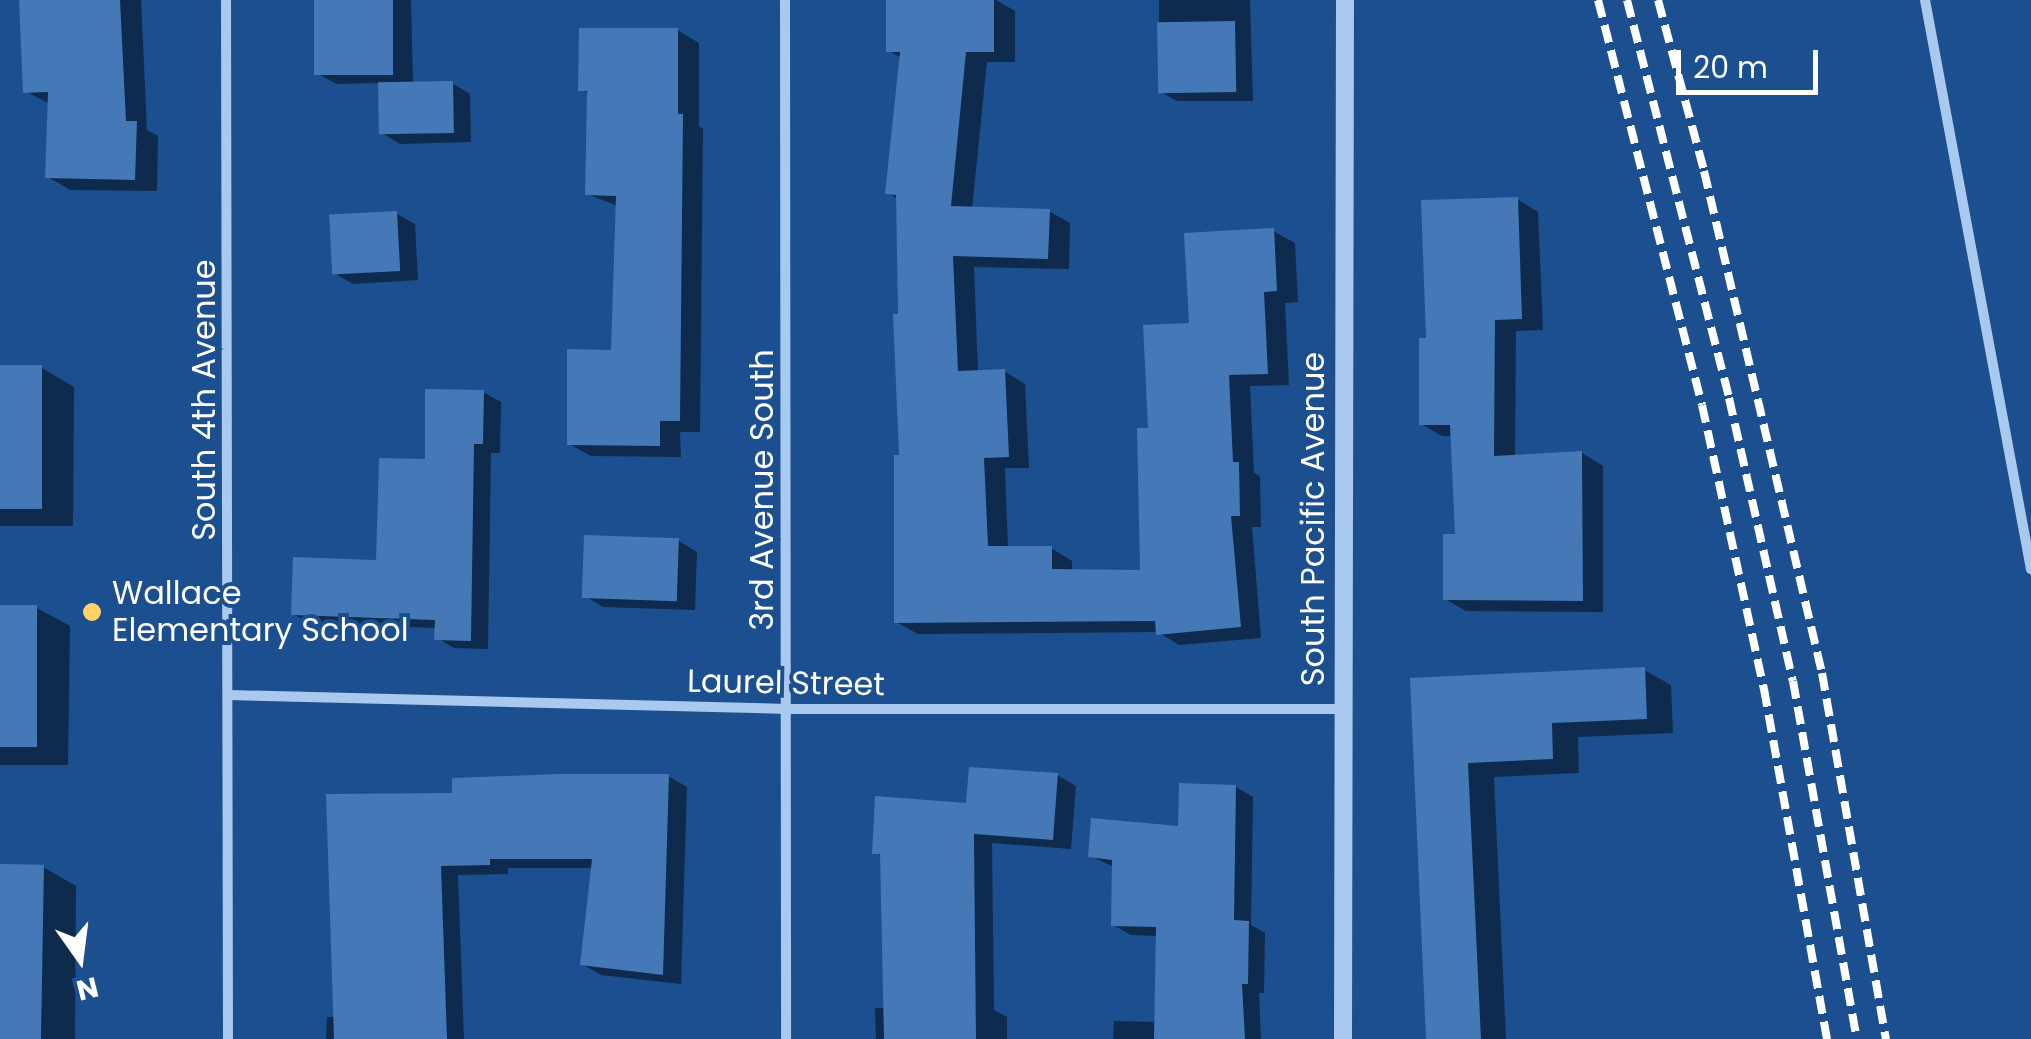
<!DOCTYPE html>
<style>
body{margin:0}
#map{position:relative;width:2031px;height:1039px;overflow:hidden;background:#1b4f8f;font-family:Poppins,sans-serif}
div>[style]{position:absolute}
.shadow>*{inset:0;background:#0007}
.building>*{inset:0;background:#4478b7;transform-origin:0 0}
.minor>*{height:10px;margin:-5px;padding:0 5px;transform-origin:5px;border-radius:5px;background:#a9c9ee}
.tertiary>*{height:18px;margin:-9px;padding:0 9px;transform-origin:9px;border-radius:9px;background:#a9c9ee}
.rail>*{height:8px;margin-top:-4px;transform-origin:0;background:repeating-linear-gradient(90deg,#fff 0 18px,transparent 0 26px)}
.dots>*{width:28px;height:28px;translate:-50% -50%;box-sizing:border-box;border:5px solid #1b4f8f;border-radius:50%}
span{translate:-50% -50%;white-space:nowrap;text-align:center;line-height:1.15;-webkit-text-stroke:8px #1b4f8f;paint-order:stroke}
.street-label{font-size:32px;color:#fff}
.poi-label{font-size:32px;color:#fff}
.left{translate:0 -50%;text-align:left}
.north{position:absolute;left:30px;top:909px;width:100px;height:100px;-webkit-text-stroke:8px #1b4f8f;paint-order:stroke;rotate:166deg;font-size:28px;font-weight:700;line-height:40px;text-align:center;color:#fff}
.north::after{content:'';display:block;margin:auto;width:35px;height:45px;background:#fff;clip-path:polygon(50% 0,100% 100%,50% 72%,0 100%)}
.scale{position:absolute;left:1676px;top:50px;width:142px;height:45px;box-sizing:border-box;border:5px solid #fff;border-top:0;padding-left:12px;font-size:30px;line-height:35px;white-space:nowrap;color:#fff;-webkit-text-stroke:8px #1b4f8f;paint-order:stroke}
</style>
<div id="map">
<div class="shadow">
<div style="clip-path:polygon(21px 0,141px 0,147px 130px,158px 136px,157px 191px,70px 190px,48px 177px,50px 104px,25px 91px)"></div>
<div style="clip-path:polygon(318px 0,411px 0,413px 84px,452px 83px,470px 94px,471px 142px,400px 144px,382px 133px,381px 83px,337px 84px,318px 74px)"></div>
<div style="clip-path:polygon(888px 0,996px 0,1015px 11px,1015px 62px,987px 62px,972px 209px,1049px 211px,1070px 223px,1069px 269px,974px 267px,978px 372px,1004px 371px,1025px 384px,1029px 468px,1005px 468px,1008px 548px,1051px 548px,1072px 561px,1072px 572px,1143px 572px,1151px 431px,1192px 325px,1273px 231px,1295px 243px,1298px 302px,1285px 303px,1289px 385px,1250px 386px,1254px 473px,1260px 476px,1261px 527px,1252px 527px,1261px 638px,1179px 645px,1158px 632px,918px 634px,896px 622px,901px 317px,898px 199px,888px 193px,901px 58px,888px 50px)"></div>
<div style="clip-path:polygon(1159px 0,1250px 0,1253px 101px,1177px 101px,1159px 91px)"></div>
<div style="clip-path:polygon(677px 30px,699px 43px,699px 126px,703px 129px,700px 432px,680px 432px,681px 457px,591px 456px,569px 444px,613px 352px,618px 206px,587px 194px,589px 94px,581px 89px)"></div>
<div style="clip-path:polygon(1517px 199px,1538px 212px,1543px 330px,1516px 331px,1515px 457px,1582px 453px,1603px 466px,1603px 612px,1466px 611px,1445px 599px,1458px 536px,1453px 436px,1442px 436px,1421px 424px,1428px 340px)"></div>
<div style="clip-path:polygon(397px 214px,415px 224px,418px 280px,353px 284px,334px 273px)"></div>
<div style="clip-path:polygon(0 368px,42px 368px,74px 387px,73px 526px,0 526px)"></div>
<div style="clip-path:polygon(483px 392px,501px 402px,500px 453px,491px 453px,488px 649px,454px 648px,437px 638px,437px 628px,311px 624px,293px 614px,378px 563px,427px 462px)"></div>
<div style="clip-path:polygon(679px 541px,697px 552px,695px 610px,603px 607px,585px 596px)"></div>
<div style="clip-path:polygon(0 607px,37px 608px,70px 626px,68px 765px,0 765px)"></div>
<div style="clip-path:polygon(1644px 670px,1671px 685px,1673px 733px,1578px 737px,1579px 773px,1494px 777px,1506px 1039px,1429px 1039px,1412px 680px)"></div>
<div style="clip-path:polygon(1057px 775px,1076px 786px,1071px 849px,992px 843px,994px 1010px,1007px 1017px,1007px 1039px,876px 1039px,875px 1008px,886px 1008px,883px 857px,874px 852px,968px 806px)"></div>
<div style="clip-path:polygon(668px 776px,687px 787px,681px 984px,601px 975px,582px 964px,594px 868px,508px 868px,508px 874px,458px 875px,464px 1039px,326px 1039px,327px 1017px,336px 1017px,454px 796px)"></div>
<div style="clip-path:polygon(1236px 787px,1253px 797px,1251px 925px,1265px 933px,1264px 993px,1259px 993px,1261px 1039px,1113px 1039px,1114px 1021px,1157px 1022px,1158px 936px,1131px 935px,1113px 925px,1114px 867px,1090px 856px,1180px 828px)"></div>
<div style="clip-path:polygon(0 867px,43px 867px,76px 886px,75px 1039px,0 1039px)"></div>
</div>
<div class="building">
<div style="clip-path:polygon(19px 0,120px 0,126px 121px,137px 121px,135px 180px,45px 178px,48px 92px,23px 93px)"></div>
<div style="left:314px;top:0;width:79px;height:75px"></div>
<div style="clip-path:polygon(886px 0,994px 0,994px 52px,966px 52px,951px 206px,1050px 209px,1048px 259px,953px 256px,958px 371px,1005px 369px,1009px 457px,984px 458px,988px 546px,1052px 546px,1052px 569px,1140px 570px,1137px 428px,1148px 428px,1143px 325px,1189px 323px,1184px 233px,1274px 228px,1277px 291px,1264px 292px,1268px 374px,1229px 375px,1233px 462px,1239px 462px,1240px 516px,1231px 516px,1241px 627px,1156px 635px,1155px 621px,894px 623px,894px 455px,899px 455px,893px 314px,898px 314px,896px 195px,885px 194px,900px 52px,886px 52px)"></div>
<div style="left:1235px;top:21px;width:71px;height:78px;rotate:89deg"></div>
<div style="clip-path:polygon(579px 28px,678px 28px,678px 114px,683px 114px,680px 421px,660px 421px,660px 446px,567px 445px,567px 349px,611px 350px,616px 196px,585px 195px,587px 91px,578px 91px)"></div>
<div style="left:453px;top:81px;width:52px;height:75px;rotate:89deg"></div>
<div style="clip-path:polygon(1518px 197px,1522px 319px,1495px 320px,1494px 456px,1582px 451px,1583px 601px,1443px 600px,1443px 534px,1455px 534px,1450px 425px,1419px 425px,1419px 338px,1426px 338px,1421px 200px)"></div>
<div style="left:397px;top:211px;width:60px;height:68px;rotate:87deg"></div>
<div style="left:0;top:365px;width:42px;height:144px"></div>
<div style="clip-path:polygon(425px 389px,484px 390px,483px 444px,474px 444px,471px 641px,434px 640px,435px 620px,291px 615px,293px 557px,376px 560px,379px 458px,425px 459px)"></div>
<div style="left:584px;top:535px;width:95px;height:63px;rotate:2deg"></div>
<div style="left:0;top:605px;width:37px;height:142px"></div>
<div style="clip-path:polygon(1645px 667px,1647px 719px,1552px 723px,1553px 759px,1468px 763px,1481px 1039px,1426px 1039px,1410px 678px)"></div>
<div style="clip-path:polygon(969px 767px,1058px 773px,1053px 840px,974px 834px,976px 1039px,884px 1039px,880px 854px,872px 854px,875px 796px,966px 803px)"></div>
<div style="clip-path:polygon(559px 774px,669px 774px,663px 975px,580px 965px,592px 859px,490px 859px,490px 865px,441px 866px,447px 1039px,334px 1039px,326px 794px,452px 793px,452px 778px)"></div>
<div style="clip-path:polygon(1179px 783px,1236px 785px,1234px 920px,1249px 921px,1248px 984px,1242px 984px,1245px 1039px,1154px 1039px,1156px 927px,1111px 926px,1112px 860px,1088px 857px,1091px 818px,1178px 826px)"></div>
<div style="left:0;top:864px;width:44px;height:175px;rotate:1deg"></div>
</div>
<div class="minor">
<div style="left:226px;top:0;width:1039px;rotate:89.89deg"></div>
<div style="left:785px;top:0;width:1039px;rotate:89.94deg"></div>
<div style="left:1925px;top:0;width:579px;rotate:79.45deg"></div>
<div style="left:229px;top:695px;width:559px;rotate:1.43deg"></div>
<div style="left:788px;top:709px;width:554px"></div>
</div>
<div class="tertiary">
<div style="left:1343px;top:1039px;width:1039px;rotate:-89.89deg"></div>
</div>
<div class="rail">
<div style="left:1598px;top:0;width:418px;rotate:75.6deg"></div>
<div style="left:1702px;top:405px;width:291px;rotate:77.7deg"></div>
<div style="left:1764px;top:689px;width:356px;rotate:79.8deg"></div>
<div style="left:1627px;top:0;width:411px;rotate:75.6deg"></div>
<div style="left:1729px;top:398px;width:290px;rotate:77.3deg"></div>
<div style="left:1793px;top:681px;width:364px;rotate:79.9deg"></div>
<div style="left:1658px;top:0;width:177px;rotate:74.9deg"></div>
<div style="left:1704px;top:171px;width:516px;rotate:76.77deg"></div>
<div style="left:1822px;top:673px;width:372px;rotate:80.1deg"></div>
</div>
<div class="dots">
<div style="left:92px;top:612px;background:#ffd166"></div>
</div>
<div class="street-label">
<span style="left:204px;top:400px;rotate:-90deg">South 4th Avenue</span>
<span style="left:762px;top:490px;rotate:-90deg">3rd Avenue South</span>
<span style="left:1313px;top:519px;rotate:-90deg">South Pacific Avenue</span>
<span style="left:786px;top:683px;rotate:1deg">Laurel Street</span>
</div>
<div class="poi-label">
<span class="left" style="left:112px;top:612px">Wallace<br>Elementary School</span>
</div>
<div class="north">N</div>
<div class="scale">20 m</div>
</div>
